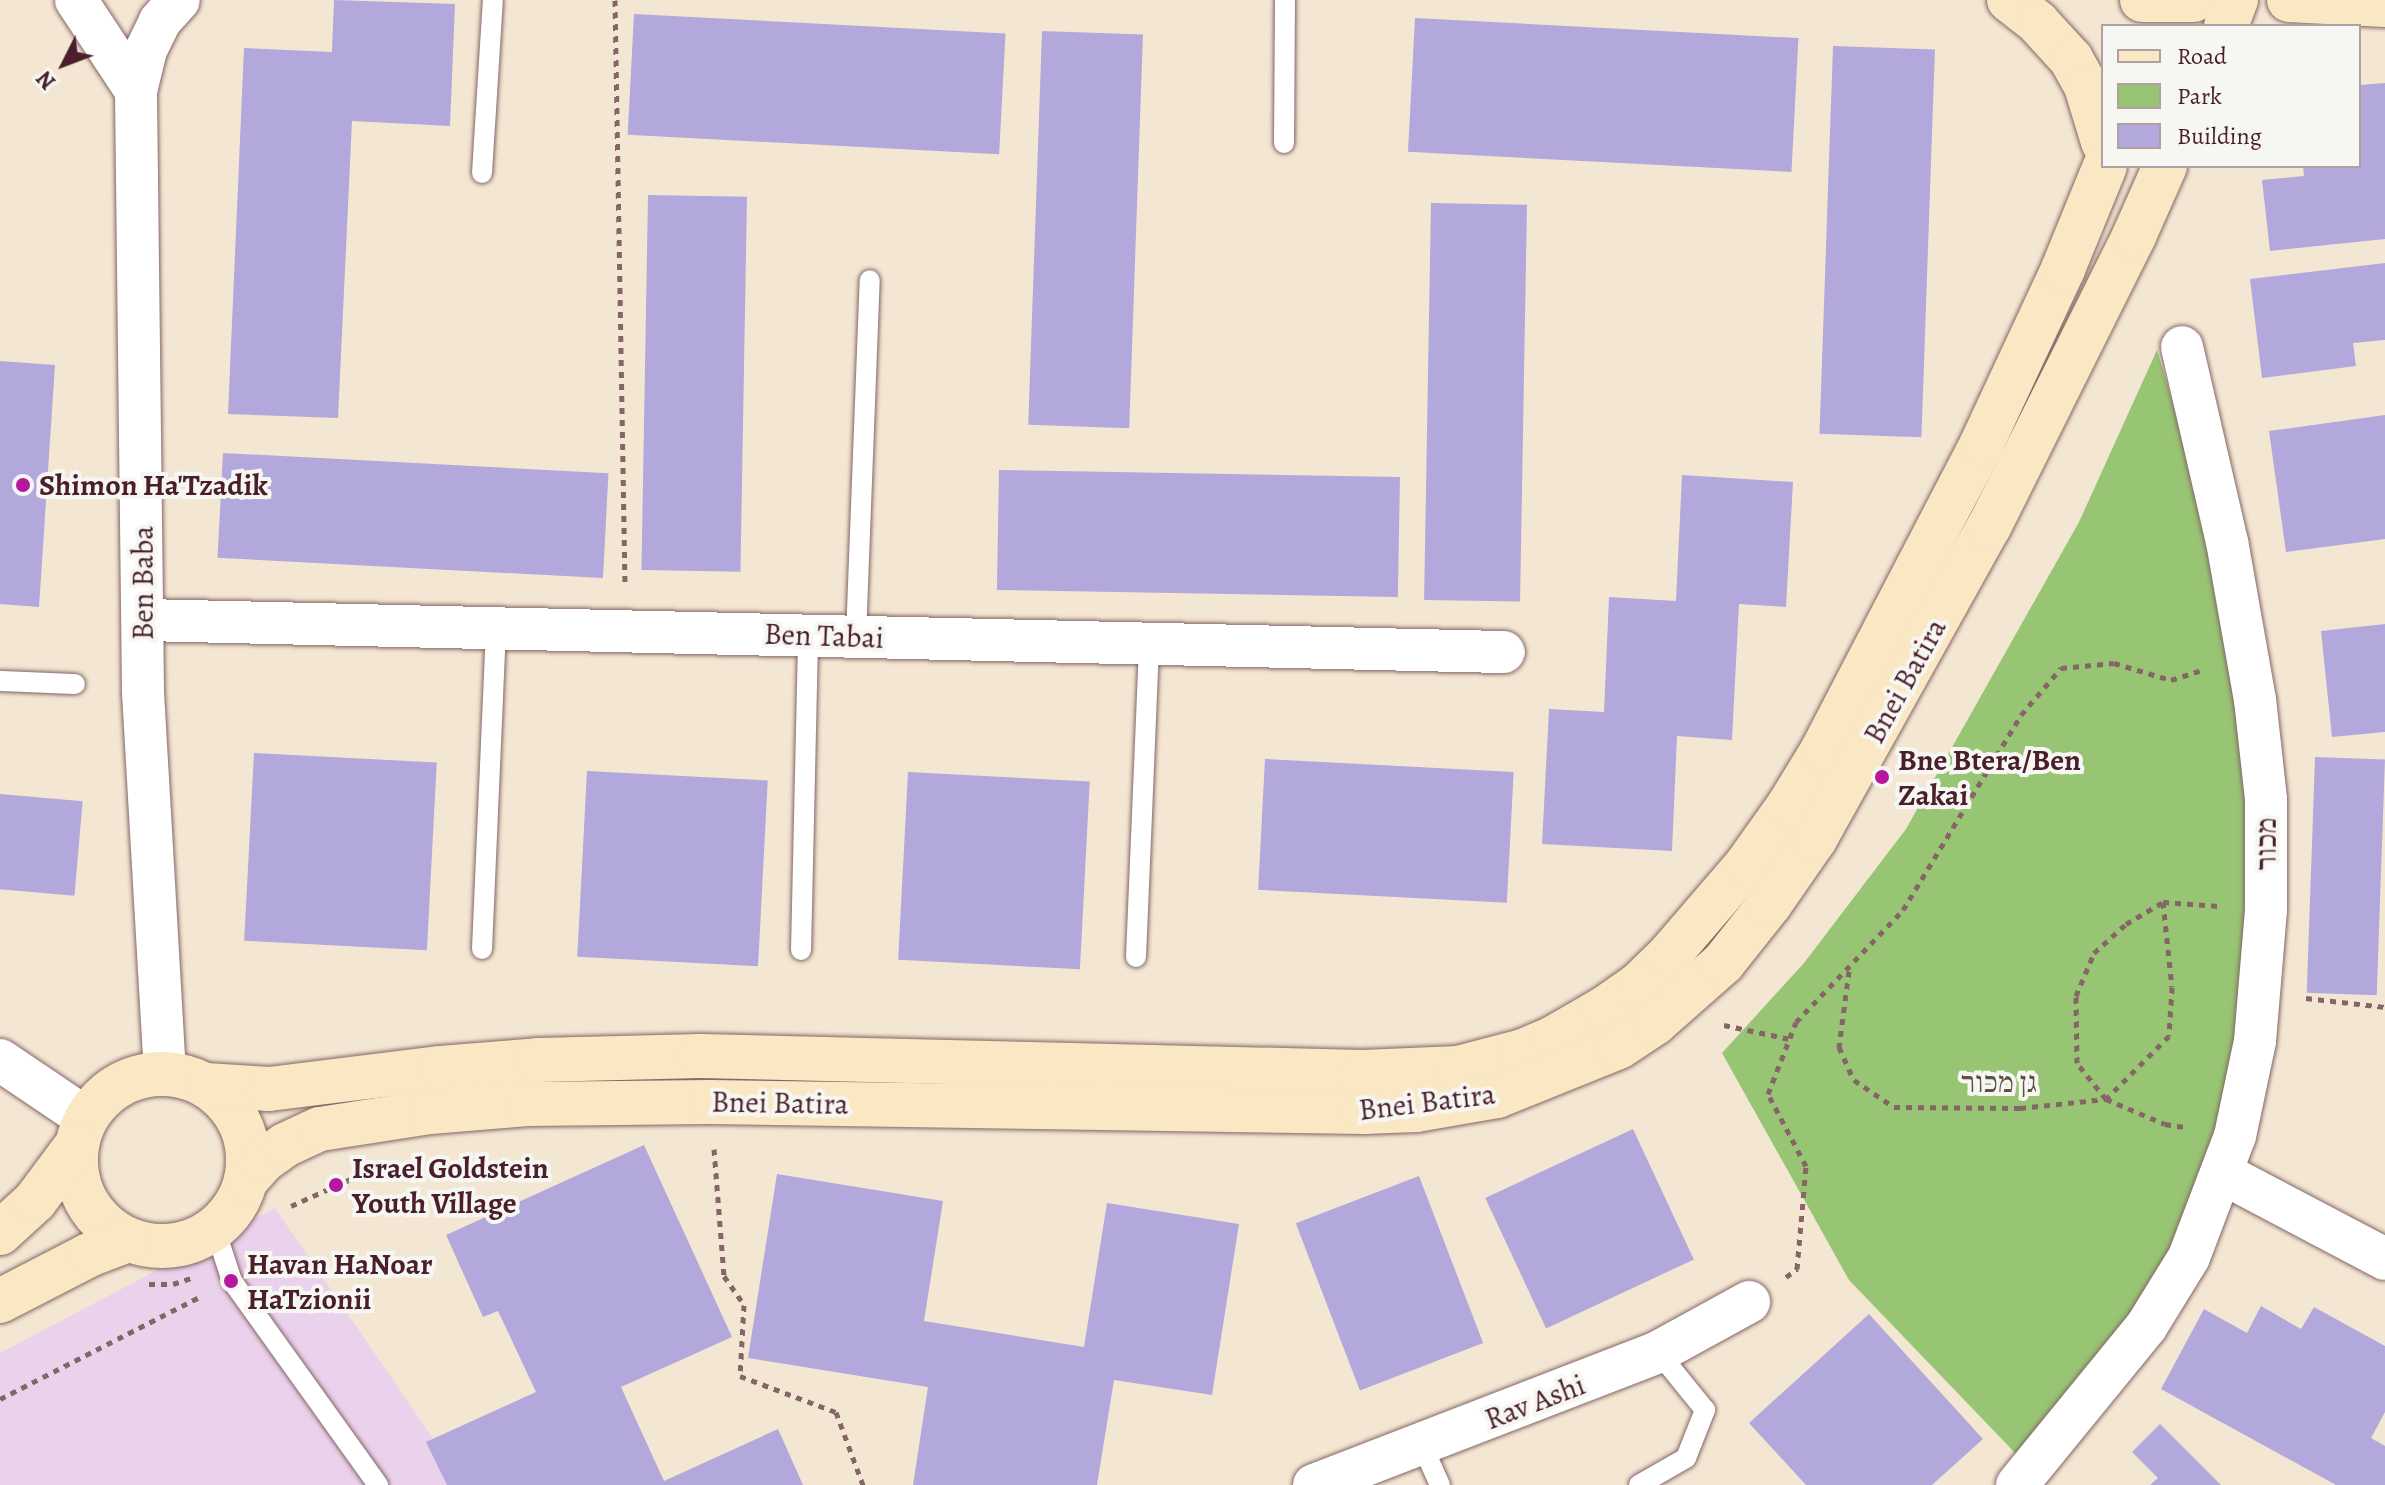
<!DOCTYPE html>
<meta charset="utf-8">
<style>
body{margin:0}
#map{position:relative;width:2385px;height:1485px;overflow:hidden;background:#f3e7d3;font-family:Alegreya,"Frank Ruhl Libre",serif}
div>[style]{position:absolute}
.built>*{inset:0;background:#ead1ec}
.green>*{inset:0;background:#97c573}
.building>*{inset:0;background:#b3a8db;transform-origin:0 0}
.path>*{height:5px;margin-top:-2.5px;transform-origin:0;background:repeating-linear-gradient(90deg,#856566 0 6px,transparent 0 12px)}
.roads{filter:drop-shadow(0 0 2px #856566) drop-shadow(0 0 2px #856566)}
.lane>*{height:20px;margin:-10px;padding:0 10px;transform-origin:10px;border-radius:10px;background:#fff}
.street>*{height:42px;margin:-21px;padding:0 21px;transform-origin:21px;border-radius:21px;background:#fff}
.secondary>*{height:44px;margin:-22px;padding:0 22px;transform-origin:22px;border-radius:22px;background:#fae7c3}
.secondary>.ring{margin:-22px;padding:0;box-sizing:content-box;background:none;border:44px solid #fae7c3;border-radius:50%}
.dots>*{width:22px;height:22px;translate:-50% -50%;box-sizing:border-box;border:4px solid #f6f6f2;border-radius:50%}
span{translate:-50% -50%;white-space:nowrap;text-align:center;line-height:1.15;-webkit-text-stroke:8px #f6f6f2;paint-order:stroke}
.poi-label{font-size:30px;color:#4a1f2b;font-weight:700}
.left{translate:0 -50%;text-align:left}
.street-label{font-size:30px;color:#4a1f2b}
.park-label{font-size:30px;color:#615141}
.legend{position:absolute;left:2101px;top:24px;width:260px;height:144px;box-sizing:border-box;background:#f6f6f2;border:2px solid #b1a0a2;margin:0;padding:10px 14px;list-style:none;font-size:24px;color:#4a1f2b}
.legend li{display:flex;align-items:center;gap:16px;height:40px}
.legend b{width:40px;border:2px solid #b1a0a2}
.north{position:absolute;left:24px;top:24px;width:80px;height:80px;-webkit-text-stroke:6px #f6f6f2;paint-order:stroke;rotate:228deg;font-size:22px;font-weight:700;line-height:32px;text-align:center;color:#4a1f2b}
.north::after{content:'';display:block;margin:auto;width:28px;height:36px;background:#4a1f2b;clip-path:polygon(50% 0,100% 100%,50% 72%,0 100%)}
</style>
<div id="map">
<div class="built">
<div style="clip-path:polygon(275px 1208px,465px 1485px,0 1485px,0 1353px)"></div>
</div>
<div class="green">
<div style="clip-path:polygon(2157px 350px,2192px 468px,2248px 779px,2246px 911px,2236px 1082px,2168px 1258px,2094px 1373px,2019px 1457px,1849px 1280px,1722px 1053px,1804px 963px,1906px 829px,2079px 522px)"></div>
</div>
<div class="building">
<div style="clip-path:polygon(334px 0,455px 4px,450px 126px,352px 121px,338px 418px,228px 414px,244px 48px,332px 52px)"></div>
<div style="left:634px;top:14px;width:372px;height:121px;rotate:3deg"></div>
<div style="left:1415px;top:18px;width:384px;height:134px;rotate:3deg"></div>
<div style="left:1042px;top:31px;width:101px;height:394px;rotate:2deg"></div>
<div style="left:1833px;top:46px;width:102px;height:388px;rotate:2deg"></div>
<div style="clip-path:polygon(2385px 83px,2385px 239px,2270px 251px,2262px 180px,2304px 176px,2303px 166px,2359px 166px,2359px 85px)"></div>
<div style="left:648px;top:195px;width:99px;height:375px;rotate:1deg"></div>
<div style="left:1431px;top:203px;width:96px;height:397px;rotate:1deg"></div>
<div style="clip-path:polygon(2385px 263px,2385px 340px,2353px 343px,2356px 366px,2262px 378px,2250px 279px)"></div>
<div style="clip-path:polygon(0 361px,55px 365px,39px 607px,0 604px)"></div>
<div style="clip-path:polygon(2385px 415px,2385px 539px,2286px 552px,2269px 431px)"></div>
<div style="left:223px;top:453px;width:386px;height:105px;rotate:3deg"></div>
<div style="left:999px;top:470px;width:401px;height:120px;rotate:1deg"></div>
<div style="clip-path:polygon(1682px 475px,1793px 482px,1786px 607px,1739px 604px,1732px 740px,1677px 736px,1672px 851px,1542px 844px,1549px 709px,1604px 712px,1609px 597px,1676px 601px)"></div>
<div style="clip-path:polygon(2385px 624px,2385px 732px,2332px 737px,2321px 631px)"></div>
<div style="left:254px;top:753px;width:183px;height:188px;rotate:3deg"></div>
<div style="left:2315px;top:757px;width:70px;height:236px;rotate:2deg"></div>
<div style="left:1265px;top:759px;width:249px;height:131px;rotate:3deg"></div>
<div style="left:587px;top:771px;width:181px;height:186px;rotate:3deg"></div>
<div style="left:908px;top:772px;width:182px;height:188px;rotate:3deg"></div>
<div style="left:0;top:794px;width:83px;height:95px;rotate:5deg"></div>
<div style="left:1633px;top:1129px;width:144px;height:163px;rotate:65deg"></div>
<div style="clip-path:polygon(644px 1145px,732px 1337px,621px 1387px,664px 1481px,778px 1429px,803px 1485px,447px 1485px,426px 1442px,536px 1392px,498px 1311px,483px 1317px,446px 1235px)"></div>
<div style="clip-path:polygon(777px 1174px,943px 1201px,924px 1321px,1084px 1347px,1107px 1203px,1239px 1224px,1212px 1395px,1114px 1380px,1097px 1485px,913px 1485px,928px 1387px,748px 1358px)"></div>
<div style="left:1419px;top:1176px;width:179px;height:132px;rotate:69deg"></div>
<div style="clip-path:polygon(2261px 1306px,2301px 1329px,2314px 1307px,2385px 1346px,2385px 1412px,2371px 1438px,2385px 1446px,2385px 1485px,2336px 1485px,2161px 1389px,2204px 1309px,2247px 1333px)"></div>
<div style="clip-path:polygon(1869px 1314px,1983px 1439px,1932px 1485px,1806px 1485px,1749px 1423px)"></div>
<div style="clip-path:polygon(2160px 1424px,2221px 1485px,2150px 1485px,2158px 1478px,2132px 1452px)"></div>
</div>
<div class="path">
<div style="left:615px;top:0;width:583px;rotate:89.02deg"></div>
<div style="left:2163px;top:902px;width:85px;rotate:84deg"></div>
<div style="left:2172px;top:987px;width:49px;rotate:93.5deg"></div>
<div style="left:2169px;top:1036px;width:89px;rotate:135deg"></div>
<div style="left:2106px;top:1099px;width:46px;rotate:-128.9deg"></div>
<div style="left:2077px;top:1063px;width:67px;rotate:-90.9deg"></div>
<div style="left:2076px;top:996px;width:47px;rotate:-67.3deg"></div>
<div style="left:2094px;top:953px;width:43px;rotate:-42.2deg"></div>
<div style="left:2126px;top:924px;width:43px;rotate:-30.7deg"></div>
<div style="left:2163px;top:902px;width:56px;rotate:4.1deg"></div>
<div style="left:1849px;top:971px;width:77px;rotate:97.5deg"></div>
<div style="left:1839px;top:1047px;width:36px;rotate:66deg"></div>
<div style="left:1854px;top:1080px;width:48px;rotate:34deg"></div>
<div style="left:1894px;top:1107px;width:126px;rotate:0.5deg"></div>
<div style="left:2020px;top:1108px;width:86px;rotate:-6deg"></div>
<div style="left:2106px;top:1099px;width:64px;rotate:23deg"></div>
<div style="left:2165px;top:1124px;width:24px;rotate:9deg"></div>
<div style="left:2306px;top:998px;width:80px;rotate:6.5deg"></div>
<div style="left:1724px;top:1025px;width:67px;rotate:12deg"></div>
<div style="left:714px;top:1149px;width:127px;rotate:85.5deg"></div>
<div style="left:724px;top:1276px;width:35px;rotate:55deg"></div>
<div style="left:744px;top:1305px;width:71px;rotate:93.2deg"></div>
<div style="left:740px;top:1376px;width:103px;rotate:20.6deg"></div>
<div style="left:836px;top:1412px;width:78px;rotate:69.7deg"></div>
<div style="left:291px;top:1206px;width:78px;rotate:-24.3deg"></div>
<div style="left:1786px;top:1277px;width:14px;rotate:-36deg"></div>
<div style="left:1797px;top:1269px;width:103px;rotate:-85deg"></div>
<div style="left:1806px;top:1166px;width:81px;rotate:-117.8deg"></div>
<div style="left:1768px;top:1094px;width:77px;rotate:-68.7deg"></div>
<div style="left:1796px;top:1022px;width:155px;rotate:-46.3deg"></div>
<div style="left:1903px;top:910px;width:228px;rotate:-58.8deg"></div>
<div style="left:2021px;top:715px;width:62px;rotate:-49.6deg"></div>
<div style="left:2061px;top:668px;width:53px;rotate:-5.4deg"></div>
<div style="left:2114px;top:663px;width:59px;rotate:16.6deg"></div>
<div style="left:2171px;top:680px;width:33px;rotate:-18deg"></div>
<div style="left:149px;top:1284px;width:24px"></div>
<div style="left:173px;top:1284px;width:22px;rotate:-18deg"></div>
<div style="left:0;top:1399px;width:224px;rotate:-27.1deg"></div>
</div>
<div class="roads">
<div class="lane">
<div style="left:1284px;top:143px;width:143px;rotate:-89.6deg"></div>
<div style="left:482px;top:173px;width:173px;rotate:-86.4deg"></div>
<div style="left:856px;top:637px;width:357px;rotate:-87.8deg"></div>
<div style="left:0;top:681px;width:75px;rotate:2.3deg"></div>
<div style="left:482px;top:949px;width:321px;rotate:-87.5deg"></div>
<div style="left:801px;top:950px;width:314px;rotate:-88.7deg"></div>
<div style="left:1136px;top:957px;width:312px;rotate:-87.6deg"></div>
<div style="left:215px;top:1229px;width:55px;rotate:71.9deg"></div>
<div style="left:232px;top:1281px;width:251px;rotate:54.4deg"></div>
<div style="left:1422px;top:1445px;width:44px;rotate:65.8deg"></div>
<div style="left:1639px;top:1485px;width:54px;rotate:-29.9deg"></div>
<div style="left:1686px;top:1458px;width:52px;rotate:-68.4deg"></div>
<div style="left:1705px;top:1410px;width:75px;rotate:-129deg"></div>
</div>
<div class="street">
<div style="left:76px;top:0;width:109px;rotate:56.6deg"></div>
<div style="left:144px;top:620px;width:1360px;rotate:1.35deg"></div>
<div style="left:0;top:1060px;width:104px;rotate:34deg"></div>
<div style="left:165px;top:1074px;width:383px;rotate:-93.3deg"></div>
<div style="left:143px;top:692px;width:601px;rotate:-90.67deg"></div>
<div style="left:136px;top:91px;width:42px;rotate:-76.3deg"></div>
<div style="left:146px;top:50px;width:32px;rotate:-64deg"></div>
<div style="left:160px;top:21px;width:28px;rotate:-48deg"></div>
<div style="left:2222px;top:1173px;width:184px;rotate:27.8deg"></div>
<div style="left:1314px;top:1485px;width:369px;rotate:-21.1deg"></div>
<div style="left:1658px;top:1352px;width:104px;rotate:-28.8deg"></div>
<div style="left:2017px;top:1485px;width:204px;rotate:-50.8deg"></div>
<div style="left:2146px;top:1327px;width:82px;rotate:-58.4deg"></div>
<div style="left:2189px;top:1257px;width:129px;rotate:-69.2deg"></div>
<div style="left:2235px;top:1136px;width:97px;rotate:-78.1deg"></div>
<div style="left:2255px;top:1041px;width:132px;rotate:-85.2deg"></div>
<div style="left:2266px;top:909px;width:110px;rotate:-90deg"></div>
<div style="left:2266px;top:799px;width:100px;rotate:-96.3deg"></div>
<div style="left:2255px;top:700px;width:160px;rotate:-100deg"></div>
<div style="left:2227px;top:542px;width:200px;rotate:-103deg"></div>
</div>
<div class="secondary">
<div style="left:2009px;top:0;width:37px;rotate:38deg"></div>
<div style="left:2038px;top:23px;width:49px;rotate:47.5deg"></div>
<div style="left:2071px;top:59px;width:31px;rotate:61deg"></div>
<div style="left:2086px;top:86px;width:59px;rotate:73.1deg"></div>
<div style="left:2142px;top:0;width:52px"></div>
<div style="left:2289px;top:0;width:96px;rotate:3deg"></div>
<div style="left:2226px;top:26px;width:28px;rotate:-69deg"></div>
<div class="ring" style="left:76px;top:1074px;width:128px;height:128px"></div>
<div style="left:206px;top:1085px;width:63px;rotate:3.6deg"></div>
<div style="left:269px;top:1089px;width:173px;rotate:-7deg"></div>
<div style="left:441px;top:1068px;width:97px;rotate:-4.7deg"></div>
<div style="left:538px;top:1060px;width:162px;rotate:-1.4deg"></div>
<div style="left:700px;top:1056px;width:662px;rotate:1.38deg"></div>
<div style="left:1362px;top:1072px;width:96px;rotate:-2.4deg"></div>
<div style="left:1458px;top:1068px;width:67px;rotate:-14.7deg"></div>
<div style="left:1523px;top:1051px;width:33px;rotate:-23deg"></div>
<div style="left:1553px;top:1038px;width:60px;rotate:-30deg"></div>
<div style="left:1605px;top:1008px;width:40px;rotate:-34.9deg"></div>
<div style="left:1638px;top:985px;width:42px;rotate:-44deg"></div>
<div style="left:1668px;top:956px;width:121px;rotate:-49.3deg"></div>
<div style="left:1747px;top:864px;width:72px;rotate:-54.6deg"></div>
<div style="left:1789px;top:805px;width:66px;rotate:-58.7deg"></div>
<div style="left:1823px;top:749px;width:345px;rotate:-62.5deg"></div>
<div style="left:1982px;top:443px;width:192px;rotate:-65deg"></div>
<div style="left:2063px;top:269px;width:111px;rotate:-67.8deg"></div>
<div style="left:246px;top:1180px;width:25px;rotate:-48deg"></div>
<div style="left:263px;top:1161px;width:27px;rotate:-36deg"></div>
<div style="left:285px;top:1145px;width:38px;rotate:-25deg"></div>
<div style="left:320px;top:1129px;width:111px;rotate:-8.8deg"></div>
<div style="left:430px;top:1112px;width:98px;rotate:-4.7deg"></div>
<div style="left:528px;top:1104px;width:182px;rotate:-0.6deg"></div>
<div style="left:710px;top:1102px;width:654px;rotate:0.88deg"></div>
<div style="left:1364px;top:1112px;width:52px;rotate:-2.2deg"></div>
<div style="left:1416px;top:1110px;width:82px;rotate:-9.8deg"></div>
<div style="left:1497px;top:1096px;width:131px;rotate:-21.9deg"></div>
<div style="left:1619px;top:1047px;width:43px;rotate:-33.7deg"></div>
<div style="left:1655px;top:1023px;width:91px;rotate:-41.4deg"></div>
<div style="left:1723px;top:963px;width:75px;rotate:-51.5deg"></div>
<div style="left:1770px;top:904px;width:79px;rotate:-55.3deg"></div>
<div style="left:1815px;top:839px;width:357px;rotate:-60.9deg"></div>
<div style="left:1989px;top:527px;width:325px;rotate:-63.5deg"></div>
<div style="left:2134px;top:236px;width:77px;rotate:-66.1deg"></div>
<div style="left:0;top:1233px;width:47px;rotate:-42.4deg"></div>
<div style="left:35px;top:1201px;width:69px;rotate:-53.3deg"></div>
<div style="left:0;top:1301px;width:100px;rotate:-27.3deg"></div>
<div style="left:89px;top:1255px;width:42px;rotate:-21deg"></div>
</div>
</div>
<div class="dots">
<div style="left:23px;top:485px;background:#b5179e"></div>
<div style="left:1882px;top:777px;background:#b5179e"></div>
<div style="left:336px;top:1185px;background:#b5179e"></div>
<div style="left:231px;top:1281px;background:#b5179e"></div>
</div>
<div class="poi-label">
<span class="left" style="left:39px;top:485px">Shimon Ha'Tzadik</span>
<span class="left" style="left:1898px;top:777px">Bne Btera/Ben<br>Zakai</span>
<span class="left" style="left:352px;top:1185px">Israel Goldstein<br>Youth Village</span>
<span class="left" style="left:247px;top:1281px">Havan HaNoar<br>HaTzionii</span>
</div>
<div class="street-label">
<span style="left:143px;top:583px;rotate:-90deg">Ben Baba</span>
<span style="left:824px;top:636px;rotate:2deg">Ben Tabai</span>
<span style="left:1905px;top:681px;rotate:-61deg">Bnei Batira</span>
<span style="left:2266px;top:844px;rotate:-90deg">מכור</span>
<span style="left:1427px;top:1102px;rotate:-7deg">Bnei Batira</span>
<span style="left:780px;top:1103px;rotate:1deg">Bnei Batira</span>
<span style="left:1535px;top:1402px;rotate:-21deg">Rav Ashi</span>
</div>
<div class="park-label">
<span style="left:1999px;top:1082px">גן מכור</span>
</div>
<ul class="legend">
<li><b style="height:10px;background:#fae7c3"></b>Road</li>
<li><b style="height:22px;background:#97c573"></b>Park</li>
<li><b style="height:22px;background:#b3a8db"></b>Building</li>
</ul>
<div class="north">N</div>
</div>
